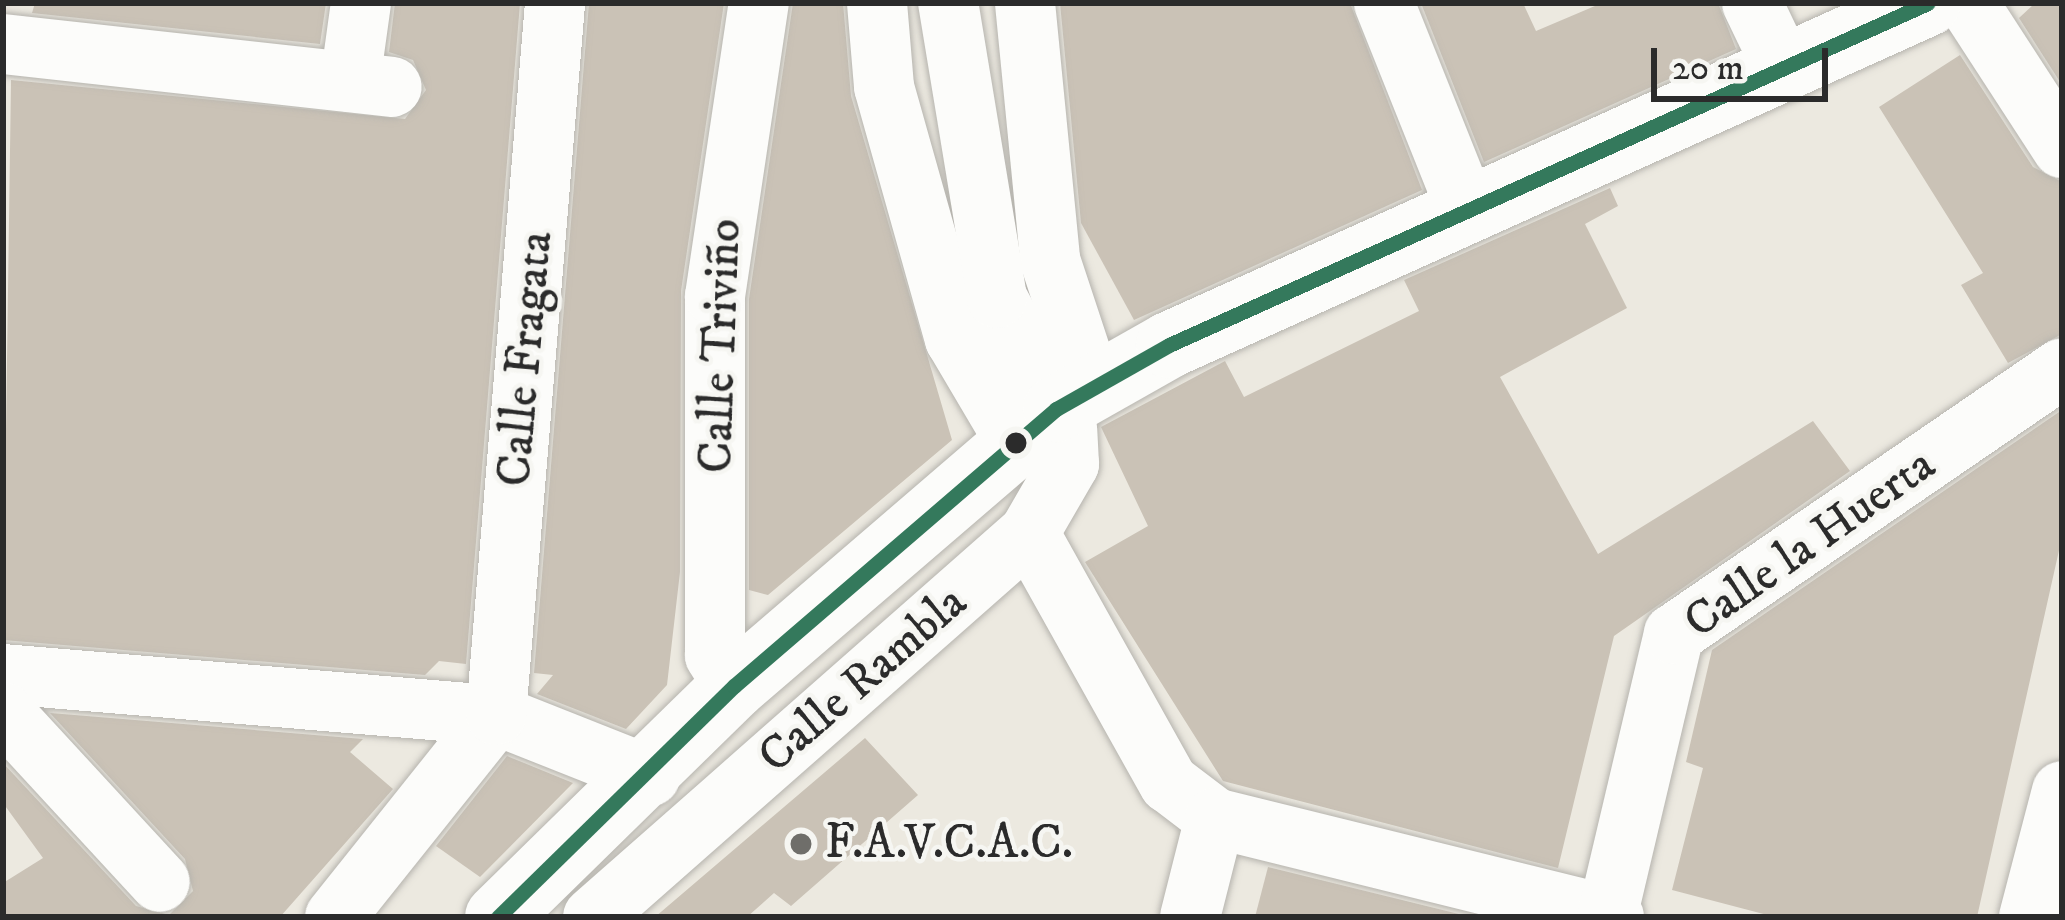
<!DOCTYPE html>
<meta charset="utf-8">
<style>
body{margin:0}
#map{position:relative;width:2065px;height:920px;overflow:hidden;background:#ece9e0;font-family:"IM FELL DW Pica",serif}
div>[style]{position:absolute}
.building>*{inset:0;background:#cac2b6}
.roads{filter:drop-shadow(0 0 3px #b6b4ae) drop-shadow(0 0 3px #b6b4ae)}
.street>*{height:60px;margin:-30px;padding:0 30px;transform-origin:30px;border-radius:30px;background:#fcfcfa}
.secondary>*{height:66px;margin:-33px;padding:0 33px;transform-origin:33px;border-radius:33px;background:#fcfcfa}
.bus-1>*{height:15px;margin:-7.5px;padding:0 7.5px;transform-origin:7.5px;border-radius:7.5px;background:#34795c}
.dots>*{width:33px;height:33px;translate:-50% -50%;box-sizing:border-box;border:6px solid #f6f6f2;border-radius:50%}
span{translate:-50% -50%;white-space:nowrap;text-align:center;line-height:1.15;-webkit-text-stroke:9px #f6f6f2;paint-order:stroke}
.street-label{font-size:48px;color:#2b2b2b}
.poi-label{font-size:48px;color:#2b2b2b}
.left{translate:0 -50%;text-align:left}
.frame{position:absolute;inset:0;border:6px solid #2b2b2b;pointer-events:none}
.scale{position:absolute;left:1651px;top:48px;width:177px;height:54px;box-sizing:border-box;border:6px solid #2b2b2b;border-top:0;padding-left:15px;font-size:36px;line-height:42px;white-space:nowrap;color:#2b2b2b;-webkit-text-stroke:9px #f6f6f2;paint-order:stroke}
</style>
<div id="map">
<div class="building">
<div style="clip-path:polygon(35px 3px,326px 3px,320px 44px,32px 13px)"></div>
<div style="clip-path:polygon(395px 3px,520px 3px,466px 664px,439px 661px,425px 675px,3px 640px,11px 80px,405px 119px,426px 90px,413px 60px,389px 52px)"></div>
<div style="clip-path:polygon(589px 3px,724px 3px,681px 291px,680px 572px,667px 685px,626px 729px,537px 694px,553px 675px,534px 673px)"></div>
<div style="clip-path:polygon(793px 3px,843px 3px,851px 96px,952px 440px,768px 595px,749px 590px,749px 299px)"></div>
<div style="clip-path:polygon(1060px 3px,1350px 3px,1422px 190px,1134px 320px,1081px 223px)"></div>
<div style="clip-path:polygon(1421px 3px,1523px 3px,1536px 31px,1602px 3px,1718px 3px,1736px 49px,1484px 162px)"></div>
<div style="clip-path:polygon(2035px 3px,2062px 3px,2062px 85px,2019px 18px)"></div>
<div style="clip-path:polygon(1960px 55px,2033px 167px,2062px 182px,2062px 334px,2008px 363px,1961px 285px,1983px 273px,1879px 107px)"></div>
<div style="clip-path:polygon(1610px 188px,1618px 206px,1585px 224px,1627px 308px,1500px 377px,1598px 554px,1813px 421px,1850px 471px,1614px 636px,1558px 868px,1223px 781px,1085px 562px,1148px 526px,1101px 427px,1225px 361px,1244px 397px,1419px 311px,1404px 280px)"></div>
<div style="clip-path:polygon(2062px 410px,2062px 537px,1977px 917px,1775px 917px,1672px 890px,1703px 768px,1686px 762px,1712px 650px)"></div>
<div style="clip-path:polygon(50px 713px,363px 739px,350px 752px,393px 789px,280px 917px,3px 917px,3px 883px,43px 858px,3px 803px,3px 763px,136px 906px,169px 915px,193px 891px,185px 859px)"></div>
<div style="clip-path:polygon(865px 738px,918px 795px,791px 906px,774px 893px,747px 917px,655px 917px)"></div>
<div style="clip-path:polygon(507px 756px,573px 783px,480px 877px,436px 846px)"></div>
<div style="clip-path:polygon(1268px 867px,1471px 917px,1255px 917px)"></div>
</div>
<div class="roads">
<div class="street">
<div style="left:877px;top:3px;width:84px;rotate:85.2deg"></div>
<div style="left:884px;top:87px;width:262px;rotate:74.3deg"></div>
<div style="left:955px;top:339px;width:114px;rotate:59.4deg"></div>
<div style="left:1025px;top:3px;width:258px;rotate:84.4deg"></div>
<div style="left:1050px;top:260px;width:134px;rotate:71.7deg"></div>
<div style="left:1384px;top:3px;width:224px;rotate:68.2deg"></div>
<div style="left:1752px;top:3px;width:76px;rotate:64.4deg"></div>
<div style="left:1968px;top:3px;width:173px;rotate:57deg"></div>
<div style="left:3px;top:44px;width:391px;rotate:6.3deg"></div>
<div style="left:350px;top:82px;width:80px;rotate:-82.1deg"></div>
<div style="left:1029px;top:533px;width:287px;rotate:60.8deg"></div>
<div style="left:1169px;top:783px;width:58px;rotate:37.3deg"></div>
<div style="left:1215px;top:818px;width:411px;rotate:13.9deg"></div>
<div style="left:3px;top:674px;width:495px;rotate:4.8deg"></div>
<div style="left:496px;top:715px;width:166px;rotate:21.6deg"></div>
<div style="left:734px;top:686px;width:36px;rotate:-122deg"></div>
<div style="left:715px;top:655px;width:359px;rotate:-90deg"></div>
<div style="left:715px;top:296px;width:296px;rotate:-81.5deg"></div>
<div style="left:3px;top:712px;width:231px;rotate:47.3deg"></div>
<div style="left:335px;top:917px;width:258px;rotate:-51.4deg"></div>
<div style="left:496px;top:715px;width:714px;rotate:-85.26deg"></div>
<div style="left:593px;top:917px;width:581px;rotate:-41.37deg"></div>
<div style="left:1029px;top:533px;width:80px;rotate:-59.9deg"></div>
<div style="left:1069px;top:464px;width:34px;rotate:-93deg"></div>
<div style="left:1067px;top:430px;width:149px;rotate:-117.9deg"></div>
<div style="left:997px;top:298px;width:299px;rotate:-99.4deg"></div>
<div style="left:1190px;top:917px;width:102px;rotate:-75.8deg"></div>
<div style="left:1607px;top:917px;width:291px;rotate:-76.7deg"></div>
<div style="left:1674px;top:634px;width:470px;rotate:-34.4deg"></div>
<div style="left:2029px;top:917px;width:130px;rotate:-75.3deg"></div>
</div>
<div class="secondary">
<div style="left:498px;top:917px;width:330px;rotate:-44.4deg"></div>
<div style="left:734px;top:686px;width:425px;rotate:-40.7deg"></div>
<div style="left:1056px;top:409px;width:130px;rotate:-29.5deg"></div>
<div style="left:1169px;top:345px;width:832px;rotate:-24.26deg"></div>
</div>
</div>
<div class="bus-1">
<div style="left:498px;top:917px;width:330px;rotate:-44.4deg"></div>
<div style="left:734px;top:686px;width:425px;rotate:-40.7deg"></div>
<div style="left:1056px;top:409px;width:130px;rotate:-29.5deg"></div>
<div style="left:1169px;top:345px;width:832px;rotate:-24.26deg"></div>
</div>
<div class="dots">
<div style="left:1016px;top:443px;background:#2b2b2b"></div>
<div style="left:801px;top:844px;background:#6f6e6a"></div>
</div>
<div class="street-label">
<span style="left:721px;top:346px;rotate:-88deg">Calle Triviño</span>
<span style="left:526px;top:359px;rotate:-85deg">Calle Fragata</span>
<span style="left:1810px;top:544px;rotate:-35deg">Calle la Huerta</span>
<span style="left:863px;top:680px;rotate:-41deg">Calle Rambla</span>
</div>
<div class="poi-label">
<span class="left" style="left:825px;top:844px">F.A.V.C.A.C.</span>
</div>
<div class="frame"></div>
<div class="scale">20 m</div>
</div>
